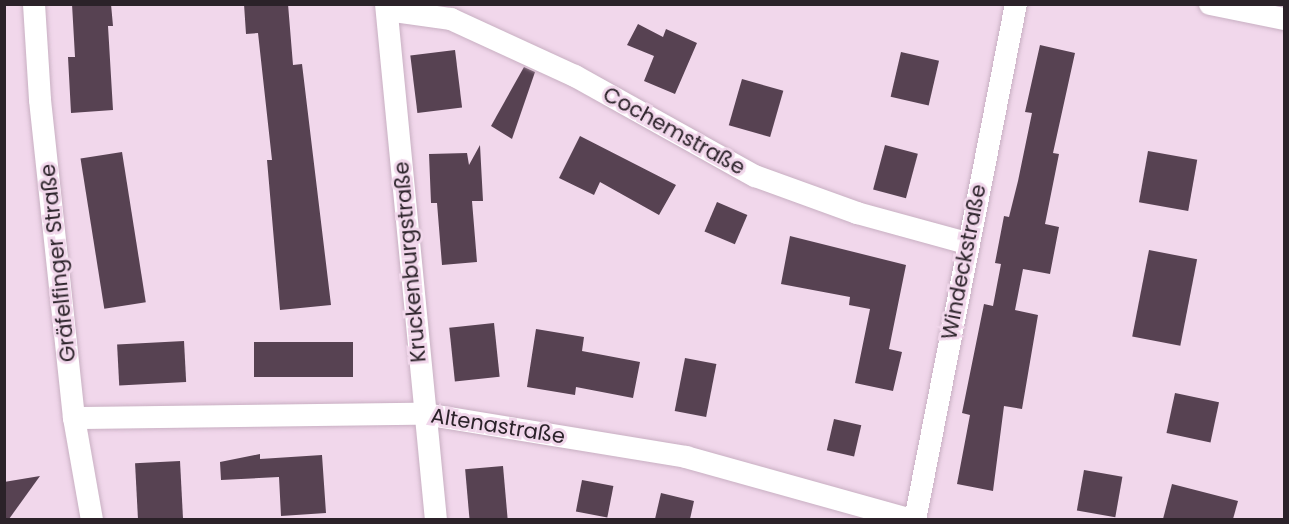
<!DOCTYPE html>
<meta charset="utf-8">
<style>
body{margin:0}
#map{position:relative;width:1289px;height:524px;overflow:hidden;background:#f1d7eb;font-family:Poppins,sans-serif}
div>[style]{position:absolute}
.building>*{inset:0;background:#574252;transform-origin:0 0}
.roads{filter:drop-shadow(0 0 2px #c8afc2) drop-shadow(0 0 2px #c8afc2)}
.street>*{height:22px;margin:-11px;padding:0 11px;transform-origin:11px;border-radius:11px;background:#fff}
span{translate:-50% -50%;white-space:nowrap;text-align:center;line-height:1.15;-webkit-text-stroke:6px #f1d7eb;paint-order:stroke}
.street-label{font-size:21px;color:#2b2229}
.frame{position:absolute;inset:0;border:6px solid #2b2229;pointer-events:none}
</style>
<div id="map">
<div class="building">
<div style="clip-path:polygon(72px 4px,111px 4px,113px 26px,108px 26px,113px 110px,71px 113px,68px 57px,75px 57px)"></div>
<div style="clip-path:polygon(244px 4px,288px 4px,293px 65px,302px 64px,331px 305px,280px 310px,267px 160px,272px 160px,258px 33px,246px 34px)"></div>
<div style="clip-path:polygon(638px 24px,663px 37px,666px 29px,697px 43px,675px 94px,644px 81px,654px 56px,627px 45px)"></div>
<div style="clip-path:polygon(1040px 45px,1075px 53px,1053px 153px,1059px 154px,1045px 224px,1059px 227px,1050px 274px,1023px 269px,1015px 310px,1038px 315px,1022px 409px,1004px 406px,993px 491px,957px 484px,970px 415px,962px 413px,984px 304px,993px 306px,1001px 264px,995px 263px,1004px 216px,1009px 217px,1018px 181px,1032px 113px,1025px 112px)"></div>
<div style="left:455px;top:50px;width:58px;height:45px;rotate:83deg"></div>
<div style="left:901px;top:52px;width:39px;height:46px;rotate:13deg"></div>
<div style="clip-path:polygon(524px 67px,535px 72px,512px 139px,491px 126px)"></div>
<div style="left:742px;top:79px;width:43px;height:48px;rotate:16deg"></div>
<div style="clip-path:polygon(580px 136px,676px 185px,659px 215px,600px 182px,594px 195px,559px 178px)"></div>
<div style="clip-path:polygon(480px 145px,483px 201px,472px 201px,477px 262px,442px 265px,437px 203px,431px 203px,429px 154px,467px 153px,469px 165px)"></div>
<div style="left:885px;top:145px;width:34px;height:46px;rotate:15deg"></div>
<div style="left:1148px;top:151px;width:50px;height:52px;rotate:10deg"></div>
<div style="left:122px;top:152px;width:152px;height:42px;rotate:81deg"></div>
<div style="left:717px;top:202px;width:33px;height:32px;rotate:23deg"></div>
<div style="clip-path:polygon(790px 236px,906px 265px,889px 349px,902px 352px,893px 391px,855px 383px,870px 309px,849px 305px,850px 297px,781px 284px)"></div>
<div style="left:1149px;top:250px;width:49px;height:88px;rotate:11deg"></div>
<div style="left:494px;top:323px;width:54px;height:45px;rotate:84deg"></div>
<div style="clip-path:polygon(536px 329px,584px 337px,582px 351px,640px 362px,633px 398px,576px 387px,575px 395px,527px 387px)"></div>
<div style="left:184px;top:341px;width:41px;height:67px;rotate:87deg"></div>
<div style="left:254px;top:342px;width:99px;height:35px"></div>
<div style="left:685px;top:358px;width:32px;height:54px;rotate:11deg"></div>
<div style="left:1175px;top:393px;width:45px;height:41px;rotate:12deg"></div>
<div style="left:834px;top:419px;width:28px;height:32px;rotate:13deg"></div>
<div style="clip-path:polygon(260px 454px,260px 459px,322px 455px,326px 513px,281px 516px,279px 477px,221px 480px,220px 462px)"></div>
<div style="left:180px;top:461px;width:58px;height:45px;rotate:87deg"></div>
<div style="left:503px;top:466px;width:53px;height:38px;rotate:85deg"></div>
<div style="left:1084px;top:470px;width:39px;height:41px;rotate:10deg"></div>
<div style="clip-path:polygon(40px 476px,9px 519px,4px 519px,4px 482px)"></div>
<div style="left:582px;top:480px;width:32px;height:32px;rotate:11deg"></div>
<div style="clip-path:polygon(1172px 484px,1238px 501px,1233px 519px,1163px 519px)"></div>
<div style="clip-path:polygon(661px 493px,694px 501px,690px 519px,655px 519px)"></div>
</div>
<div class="roads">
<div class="street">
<div style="left:34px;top:4px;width:96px;rotate:86.4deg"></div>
<div style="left:40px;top:100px;width:320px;rotate:83.9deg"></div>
<div style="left:74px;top:418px;width:104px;rotate:80deg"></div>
<div style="left:386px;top:4px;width:518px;rotate:84.47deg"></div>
<div style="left:1210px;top:4px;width:76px;rotate:11.5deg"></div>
<div style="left:387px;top:10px;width:65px;rotate:8deg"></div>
<div style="left:451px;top:19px;width:136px;rotate:24.7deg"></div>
<div style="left:575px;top:76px;width:206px;rotate:29.1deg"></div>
<div style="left:755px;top:176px;width:109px;rotate:19.9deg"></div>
<div style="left:857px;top:213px;width:114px;rotate:15.3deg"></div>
<div style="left:74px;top:418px;width:350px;rotate:-0.7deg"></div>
<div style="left:424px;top:414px;width:266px;rotate:9.3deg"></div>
<div style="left:686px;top:457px;width:235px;rotate:15.6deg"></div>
<div style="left:915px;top:520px;width:526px;rotate:-78.93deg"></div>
</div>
</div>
<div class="street-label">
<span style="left:674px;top:131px;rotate:29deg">Cochemstraße</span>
<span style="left:410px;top:262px;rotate:-95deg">Kruckenburgstraße</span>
<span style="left:964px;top:262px;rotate:-79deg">Windeckstraße</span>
<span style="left:58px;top:263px;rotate:-96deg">Gräfelfinger Straße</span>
<span style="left:498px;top:426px;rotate:9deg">Altenastraße</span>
</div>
<div class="frame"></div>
</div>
